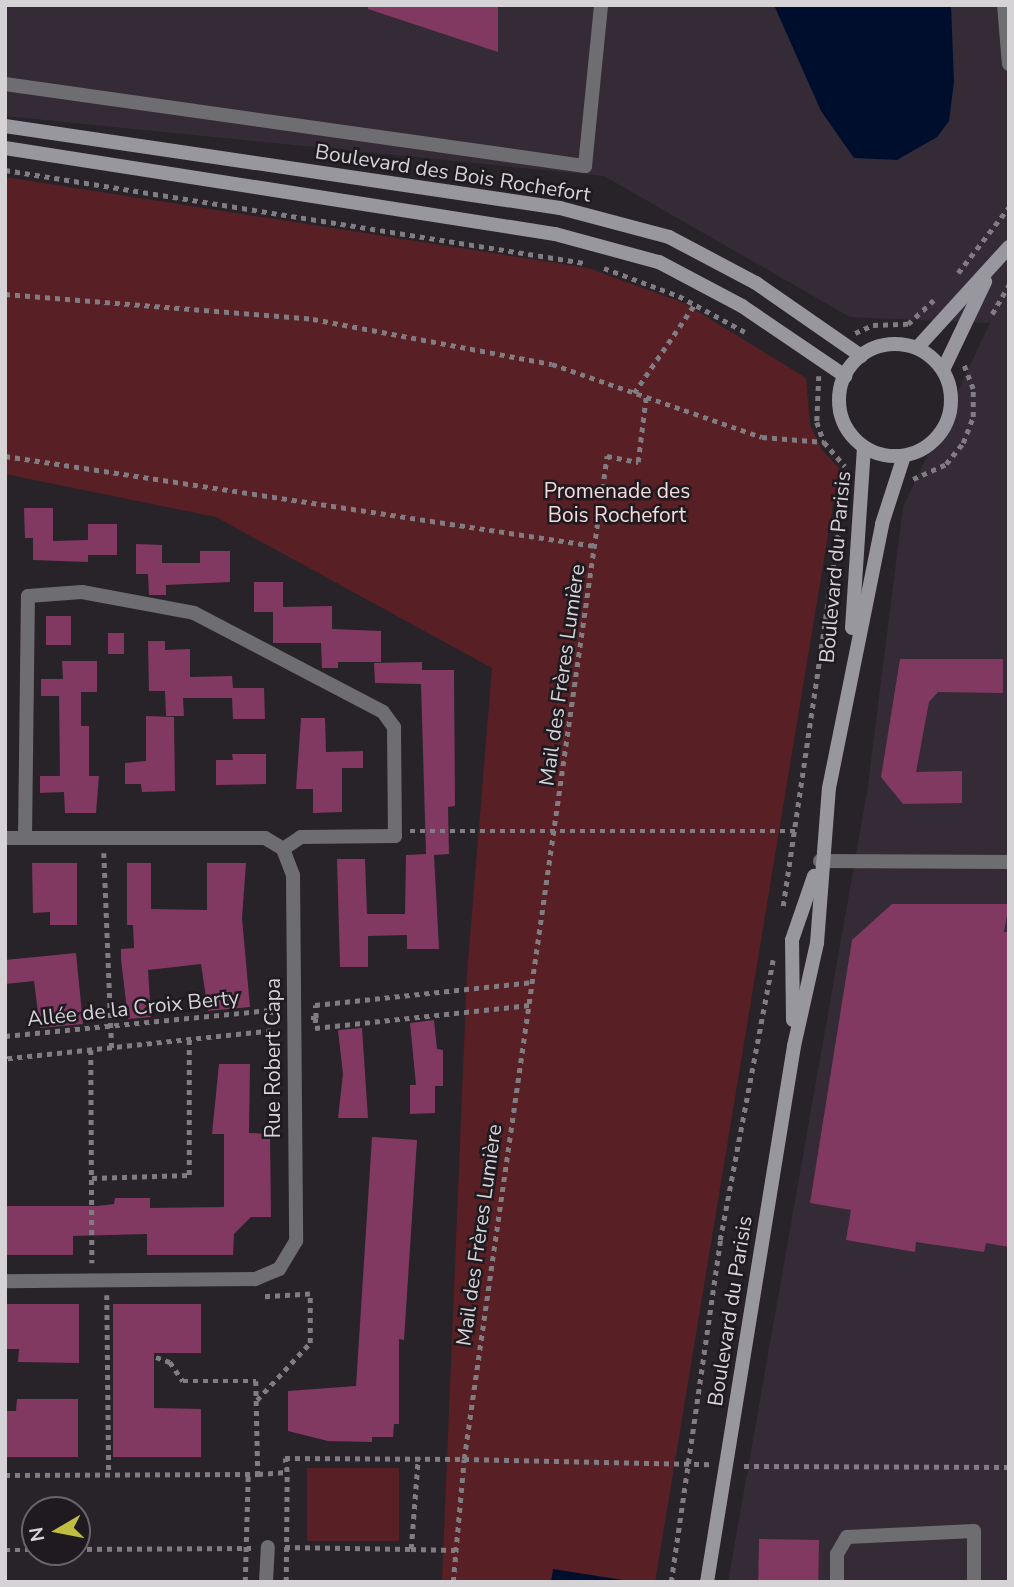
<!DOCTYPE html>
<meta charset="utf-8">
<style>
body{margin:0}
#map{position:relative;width:1014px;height:1587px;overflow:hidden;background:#282329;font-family:"Nunito Sans",sans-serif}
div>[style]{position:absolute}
.built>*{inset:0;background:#342b36}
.green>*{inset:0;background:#582025;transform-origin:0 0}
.water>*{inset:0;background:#000e2d}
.building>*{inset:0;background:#813861;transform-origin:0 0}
.path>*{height:4.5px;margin-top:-2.25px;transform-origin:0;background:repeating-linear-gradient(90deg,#807c81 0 5px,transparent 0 10px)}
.lane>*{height:14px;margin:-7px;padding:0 7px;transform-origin:7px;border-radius:7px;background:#6e6d71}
.street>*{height:14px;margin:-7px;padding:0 7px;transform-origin:7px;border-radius:7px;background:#6e6d71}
.secondary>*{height:14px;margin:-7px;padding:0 7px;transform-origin:7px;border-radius:7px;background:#97979d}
.secondary>.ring{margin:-7px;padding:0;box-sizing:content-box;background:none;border:14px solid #97979d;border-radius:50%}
span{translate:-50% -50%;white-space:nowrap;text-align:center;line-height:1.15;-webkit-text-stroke:5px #1e1a20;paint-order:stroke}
.street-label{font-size:21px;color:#d6d3d7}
.park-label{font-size:21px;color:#f4dada}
.frame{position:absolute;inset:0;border:7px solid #d6d3d7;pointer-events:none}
.north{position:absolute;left:21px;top:1496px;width:70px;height:70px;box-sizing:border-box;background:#1e1a20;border:2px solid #686469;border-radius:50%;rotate:260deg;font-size:19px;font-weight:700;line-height:28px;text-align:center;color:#d6d3d7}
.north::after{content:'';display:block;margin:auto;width:24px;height:32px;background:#c0be41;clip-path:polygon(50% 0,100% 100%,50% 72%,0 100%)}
</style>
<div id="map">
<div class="built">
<div style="clip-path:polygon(5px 5px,1009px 5px,1009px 1582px,728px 1582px,867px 792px,903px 507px,990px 323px,850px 317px,604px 176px,5px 116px)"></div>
</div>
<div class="green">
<div style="clip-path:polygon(5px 177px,588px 268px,684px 303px,806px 378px,810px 425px,822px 450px,839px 468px,655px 1582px,442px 1582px,467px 974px,492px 668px,216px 517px,5px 474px)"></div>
<div style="left:307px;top:1468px;width:92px;height:73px"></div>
</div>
<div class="water">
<div style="clip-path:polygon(774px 5px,951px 5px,954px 82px,949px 121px,937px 137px,897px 160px,854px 158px,821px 111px)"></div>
<div style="clip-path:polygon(553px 1569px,629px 1581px,629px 1582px,551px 1582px)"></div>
</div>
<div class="building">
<div style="clip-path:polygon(368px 5px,498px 5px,498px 52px,368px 9px)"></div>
<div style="clip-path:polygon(24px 508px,53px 508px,53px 541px,88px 540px,88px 562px,33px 560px,33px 538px,25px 538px)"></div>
<div style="left:88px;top:524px;width:29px;height:31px"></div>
<div style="clip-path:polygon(136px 544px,162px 545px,162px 563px,200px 563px,200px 551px,230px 551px,230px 582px,166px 585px,166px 595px,149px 595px,148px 574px,136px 574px)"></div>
<div style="clip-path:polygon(254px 582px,283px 582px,283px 607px,332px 606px,332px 629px,381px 631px,381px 662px,338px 662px,338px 668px,322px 668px,321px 643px,273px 643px,273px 612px,254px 612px)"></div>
<div style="left:46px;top:616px;width:25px;height:29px"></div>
<div style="left:108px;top:633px;width:16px;height:21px"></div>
<div style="clip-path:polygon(148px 641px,165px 641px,165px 650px,190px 649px,190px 677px,232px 676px,233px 688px,264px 688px,265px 719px,233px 719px,232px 698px,183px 698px,184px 716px,166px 716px,165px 691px,149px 691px)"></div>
<div style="clip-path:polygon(900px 659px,1003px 659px,1003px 693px,938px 692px,929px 702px,916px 772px,962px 771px,962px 803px,903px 804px,881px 777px)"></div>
<div style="clip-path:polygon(62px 661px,97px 661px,97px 692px,81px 692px,81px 726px,89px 726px,89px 776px,99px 776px,96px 813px,65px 813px,64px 792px,40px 793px,40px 776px,60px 776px,59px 696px,41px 696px,41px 679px,63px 679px)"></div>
<div style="clip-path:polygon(422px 662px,422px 670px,454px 670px,455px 806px,448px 807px,449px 854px,434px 855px,439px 949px,407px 949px,407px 935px,368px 936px,368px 967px,340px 967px,337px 859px,365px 859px,367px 914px,405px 914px,406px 855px,426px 854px,421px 684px,375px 683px,374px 663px)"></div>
<div style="clip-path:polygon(146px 716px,174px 717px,175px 791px,142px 792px,141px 784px,125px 784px,125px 763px,146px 761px)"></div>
<div style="clip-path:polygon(301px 718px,325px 718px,326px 752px,363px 751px,363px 768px,342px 768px,342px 812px,313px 813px,313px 789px,296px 789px)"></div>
<div style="clip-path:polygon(232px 754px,266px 754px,266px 784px,216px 785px,216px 760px,233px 760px)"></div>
<div style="clip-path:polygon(32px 863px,77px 863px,77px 925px,50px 925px,50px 912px,33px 913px)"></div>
<div style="clip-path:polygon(127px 863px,151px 863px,151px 909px,207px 910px,207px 863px,246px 863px,242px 918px,250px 1007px,208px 1011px,201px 964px,148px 970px,151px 1017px,128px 1019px,121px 959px,121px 949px,134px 948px,133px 925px,127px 925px)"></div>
<div style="clip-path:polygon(892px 904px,1009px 904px,1004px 932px,1009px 932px,1009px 1247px,986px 1243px,984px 1252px,916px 1242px,915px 1252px,846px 1240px,851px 1210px,810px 1203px,852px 940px)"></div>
<div style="clip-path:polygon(76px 953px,83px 1024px,40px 1028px,34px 981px,5px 984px,5px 960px)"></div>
<div style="clip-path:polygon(434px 1020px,437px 1049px,443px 1050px,443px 1086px,435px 1086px,435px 1113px,410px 1114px,410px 1085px,416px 1085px,410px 1023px)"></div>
<div style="clip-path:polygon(362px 1028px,368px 1118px,338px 1118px,343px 1074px,338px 1030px)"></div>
<div style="clip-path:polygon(219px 1064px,250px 1064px,249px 1133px,270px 1134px,271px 1217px,251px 1217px,234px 1234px,233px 1255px,147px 1255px,147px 1234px,73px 1236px,73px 1255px,5px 1255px,5px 1206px,98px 1206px,114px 1204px,115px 1198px,150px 1198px,150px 1208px,224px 1207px,224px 1134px,212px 1134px)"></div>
<div style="clip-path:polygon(372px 1137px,417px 1140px,404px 1340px,399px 1339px,399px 1424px,394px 1424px,393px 1437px,372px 1437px,372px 1442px,328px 1441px,288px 1431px,288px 1391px,356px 1386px)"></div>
<div style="clip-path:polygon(5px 1304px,79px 1304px,79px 1363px,18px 1362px,19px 1349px,5px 1349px)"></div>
<div style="clip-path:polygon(113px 1304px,201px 1304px,201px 1353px,154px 1353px,154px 1408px,201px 1409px,201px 1457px,113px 1457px)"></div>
<div style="clip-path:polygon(17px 1399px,78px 1399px,78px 1457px,5px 1457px,5px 1411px,16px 1411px)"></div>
<div style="left:759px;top:1539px;width:60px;height:44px;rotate:1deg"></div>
</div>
<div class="path">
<div style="left:5px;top:170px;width:587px;rotate:9.11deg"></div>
<div style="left:604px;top:268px;width:80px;rotate:20.5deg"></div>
<div style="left:679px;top:296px;width:75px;rotate:28.6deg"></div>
<div style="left:958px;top:273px;width:83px;rotate:-52.3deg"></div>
<div style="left:5px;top:294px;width:309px;rotate:4.6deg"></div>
<div style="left:313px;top:319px;width:243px;rotate:10.7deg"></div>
<div style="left:552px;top:364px;width:222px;rotate:19.2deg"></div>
<div style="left:762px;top:437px;width:62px;rotate:4.6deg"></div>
<div style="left:992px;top:314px;width:34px;rotate:-60deg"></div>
<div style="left:855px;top:333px;width:20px;rotate:-24deg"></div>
<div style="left:873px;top:325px;width:35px;rotate:-2deg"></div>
<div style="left:908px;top:324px;width:35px;rotate:-43deg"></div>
<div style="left:819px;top:376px;width:46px;rotate:92.5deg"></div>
<div style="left:817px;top:422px;width:21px;rotate:71deg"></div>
<div style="left:824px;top:442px;width:32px;rotate:49deg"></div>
<div style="left:634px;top:393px;width:108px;rotate:-55.6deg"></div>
<div style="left:5px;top:456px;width:597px;rotate:8.67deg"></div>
<div style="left:913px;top:479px;width:36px;rotate:-24deg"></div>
<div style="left:946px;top:464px;width:27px;rotate:-51deg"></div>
<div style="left:963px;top:443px;width:28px;rotate:-69deg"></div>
<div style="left:973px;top:417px;width:28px;rotate:-90deg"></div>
<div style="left:973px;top:389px;width:26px;rotate:-111deg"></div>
<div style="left:410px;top:831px;width:386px"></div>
<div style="left:104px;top:853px;width:195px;rotate:87.7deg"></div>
<div style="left:783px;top:906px;width:376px;rotate:-81.6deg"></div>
<div style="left:311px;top:1018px;width:5px"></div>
<div style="left:316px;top:1018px;width:13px;rotate:-94deg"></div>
<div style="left:315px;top:1005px;width:219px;rotate:-6deg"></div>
<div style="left:316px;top:1018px;width:10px;rotate:96deg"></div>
<div style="left:315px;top:1028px;width:216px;rotate:-6.1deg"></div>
<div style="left:5px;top:1036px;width:267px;rotate:-5.6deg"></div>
<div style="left:271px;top:1010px;width:21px;rotate:90deg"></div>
<div style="left:271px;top:1031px;width:267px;rotate:174deg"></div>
<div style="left:91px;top:1050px;width:213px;rotate:89.7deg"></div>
<div style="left:92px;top:1178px;width:97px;rotate:-1.8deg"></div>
<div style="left:189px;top:1175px;width:135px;rotate:-90deg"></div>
<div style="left:107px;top:1295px;width:179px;rotate:89.4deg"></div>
<div style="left:156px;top:1357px;width:15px;rotate:20deg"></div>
<div style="left:170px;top:1362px;width:23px;rotate:56deg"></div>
<div style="left:183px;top:1381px;width:73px"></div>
<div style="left:256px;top:1381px;width:93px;rotate:88.8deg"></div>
<div style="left:257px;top:1400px;width:78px;rotate:-47.1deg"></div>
<div style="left:310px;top:1343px;width:49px;rotate:-90deg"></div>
<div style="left:310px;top:1294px;width:50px;rotate:176.6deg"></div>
<div style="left:744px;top:1466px;width:265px;rotate:0.2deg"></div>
<div style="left:5px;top:1475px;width:253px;rotate:-0.2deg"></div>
<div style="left:258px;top:1474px;width:29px;rotate:-4deg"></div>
<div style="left:287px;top:1472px;width:14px;rotate:-98deg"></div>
<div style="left:285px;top:1458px;width:179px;rotate:0.3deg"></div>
<div style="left:464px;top:1459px;width:1013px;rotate:-81.89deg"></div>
<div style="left:607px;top:456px;width:32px;rotate:11deg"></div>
<div style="left:638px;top:462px;width:65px;rotate:-83deg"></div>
<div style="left:285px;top:1547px;width:126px;rotate:0.9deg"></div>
<div style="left:411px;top:1549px;width:92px;rotate:-85.6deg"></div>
<div style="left:77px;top:1549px;width:174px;rotate:-0.3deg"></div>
<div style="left:411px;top:1549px;width:44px;rotate:1.3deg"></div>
<div style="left:5px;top:1550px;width:30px"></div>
<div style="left:245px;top:1582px;width:108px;rotate:-88.4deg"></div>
<div style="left:286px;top:1582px;width:110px;rotate:-89.5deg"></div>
<div style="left:453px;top:1582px;width:123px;rotate:-84.9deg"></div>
<div style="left:464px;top:1459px;width:246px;rotate:1.2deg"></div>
<div style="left:671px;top:1582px;width:345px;rotate:-81.8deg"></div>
<div style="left:720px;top:1240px;width:285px;rotate:-79.3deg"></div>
</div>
<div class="lane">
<div style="left:1004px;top:5px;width:59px;rotate:85.2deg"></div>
<div style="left:5px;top:84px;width:586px;rotate:8.05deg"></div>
<div style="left:585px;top:166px;width:162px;rotate:-84.3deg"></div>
<div style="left:837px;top:1582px;width:28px;rotate:-90deg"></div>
<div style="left:837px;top:1554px;width:20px;rotate:-60deg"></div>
<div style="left:847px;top:1537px;width:127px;rotate:-2.7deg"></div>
<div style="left:974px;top:1531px;width:51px;rotate:90deg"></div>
</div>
<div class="street">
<div style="left:5px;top:838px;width:260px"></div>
<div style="left:265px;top:838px;width:21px;rotate:31deg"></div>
<div style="left:283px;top:849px;width:28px;rotate:69deg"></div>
<div style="left:293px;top:875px;width:366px;rotate:89.5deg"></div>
<div style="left:296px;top:1241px;width:33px;rotate:121deg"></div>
<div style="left:279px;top:1269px;width:26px;rotate:157deg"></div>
<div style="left:255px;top:1279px;width:250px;rotate:179.5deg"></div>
<div style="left:25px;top:838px;width:242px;rotate:-89.3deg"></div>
<div style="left:28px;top:596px;width:54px;rotate:-4.2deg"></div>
<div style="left:82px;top:592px;width:114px;rotate:10.6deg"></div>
<div style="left:194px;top:613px;width:213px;rotate:27.6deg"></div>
<div style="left:383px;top:712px;width:19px;rotate:54deg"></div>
<div style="left:394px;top:727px;width:109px;rotate:89.5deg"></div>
<div style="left:395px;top:836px;width:94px;rotate:179.4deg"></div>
<div style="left:301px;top:837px;width:22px;rotate:146deg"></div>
<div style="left:820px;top:861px;width:189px;rotate:0.3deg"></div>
<div style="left:266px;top:1582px;width:35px;rotate:-87deg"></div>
</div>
<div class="secondary">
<div style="left:5px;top:126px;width:561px;rotate:8.4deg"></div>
<div style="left:560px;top:208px;width:113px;rotate:14.9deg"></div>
<div style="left:669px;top:237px;width:98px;rotate:27.9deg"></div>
<div style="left:756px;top:283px;width:128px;rotate:34.8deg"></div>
<div style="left:5px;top:148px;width:557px;rotate:8.89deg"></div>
<div style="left:555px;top:234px;width:108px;rotate:15.1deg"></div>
<div style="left:659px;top:262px;width:94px;rotate:27.9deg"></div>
<div style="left:742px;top:306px;width:125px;rotate:34.2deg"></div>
<div class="ring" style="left:839px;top:344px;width:98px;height:98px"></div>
<div style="left:917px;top:348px;width:137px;rotate:-47.7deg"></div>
<div style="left:943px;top:370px;width:98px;rotate:-64.5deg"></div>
<div style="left:852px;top:628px;width:181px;rotate:-86.2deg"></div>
<div style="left:793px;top:1020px;width:80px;rotate:-90.7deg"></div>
<div style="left:792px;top:940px;width:68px;rotate:-71deg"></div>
<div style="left:707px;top:1582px;width:543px;rotate:-80.78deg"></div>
<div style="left:794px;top:1046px;width:106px;rotate:-77.4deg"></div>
<div style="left:817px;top:943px;width:155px;rotate:-85.6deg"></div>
<div style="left:829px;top:788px;width:269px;rotate:-78.6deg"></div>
<div style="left:882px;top:524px;width:71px;rotate:-72.1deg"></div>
</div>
<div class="street-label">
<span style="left:453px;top:173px;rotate:9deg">Boulevard des Bois Rochefort</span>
<span style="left:835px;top:567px;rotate:-85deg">Boulevard du Parisis</span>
<span style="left:562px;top:675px;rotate:-82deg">Mail des Frères Lumière</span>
<span style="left:133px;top:1008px;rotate:-6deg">Allée de la Croix Berty</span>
<span style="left:273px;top:1058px;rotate:-90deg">Rue Robert Capa</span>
<span style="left:479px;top:1235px;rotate:-82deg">Mail des Frères Lumière</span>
<span style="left:730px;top:1311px;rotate:-81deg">Boulevard du Parisis</span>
</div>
<div class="park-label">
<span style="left:617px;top:503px">Promenade des<br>Bois Rochefort</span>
</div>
<div class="frame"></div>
<div class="north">N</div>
</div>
